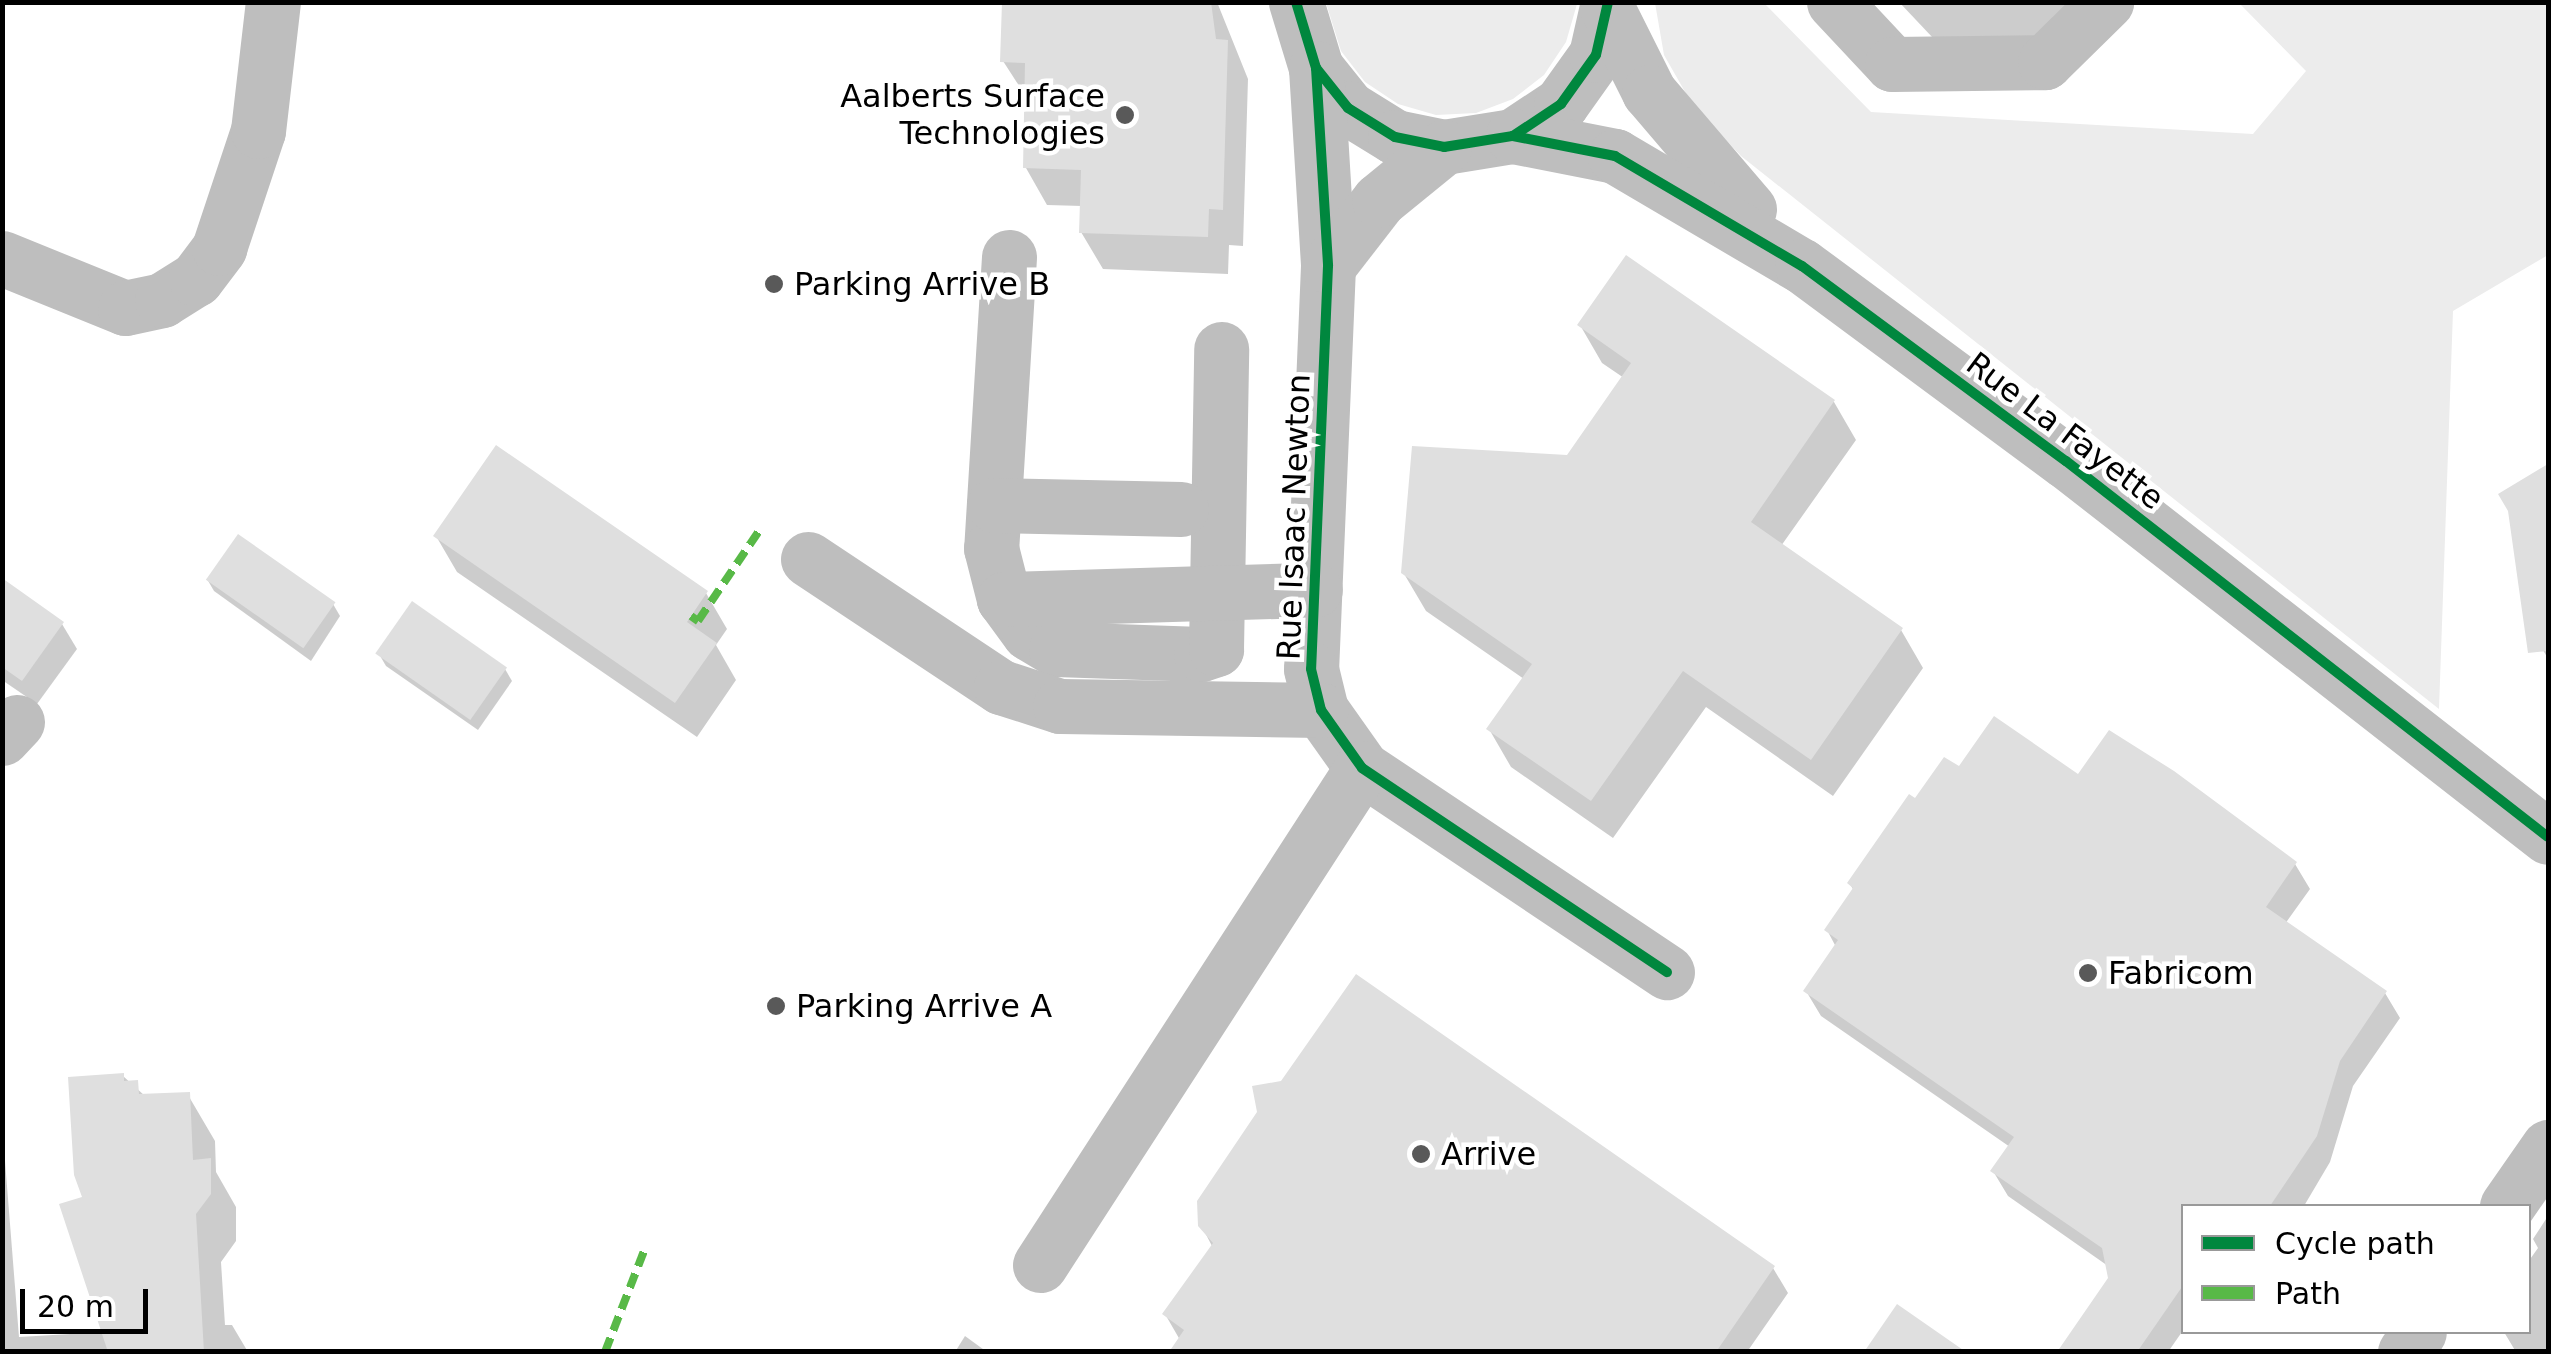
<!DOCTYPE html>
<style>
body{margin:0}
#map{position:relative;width:2551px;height:1354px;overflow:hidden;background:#fff;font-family:"DejaVu Sans",sans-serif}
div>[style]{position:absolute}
.green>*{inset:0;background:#ececec}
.shadow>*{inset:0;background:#0003}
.building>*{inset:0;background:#dfdfdf;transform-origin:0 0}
.minor>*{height:55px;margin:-27.5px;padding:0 27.5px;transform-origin:27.5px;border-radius:27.5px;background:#bebebe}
.quiet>*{height:8px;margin-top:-4px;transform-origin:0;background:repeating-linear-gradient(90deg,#58b947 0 15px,transparent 0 23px)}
.cycleway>*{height:10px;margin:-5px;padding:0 5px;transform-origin:5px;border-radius:5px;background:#00873e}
.dots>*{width:28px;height:28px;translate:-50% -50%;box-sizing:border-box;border:5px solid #fff;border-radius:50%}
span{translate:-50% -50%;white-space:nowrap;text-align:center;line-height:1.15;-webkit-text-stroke:9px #fff;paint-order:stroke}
.poi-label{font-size:32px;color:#000}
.right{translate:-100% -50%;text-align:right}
.left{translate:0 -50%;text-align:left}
.street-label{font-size:32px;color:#000}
.frame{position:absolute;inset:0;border:5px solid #000;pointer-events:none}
.legend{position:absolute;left:2181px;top:1204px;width:350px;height:130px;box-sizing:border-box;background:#fff;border:2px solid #999;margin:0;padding:12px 18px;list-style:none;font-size:30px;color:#000}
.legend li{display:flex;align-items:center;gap:20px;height:50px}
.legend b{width:50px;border:2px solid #999}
.scale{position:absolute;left:20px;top:1289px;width:128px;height:45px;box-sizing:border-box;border:5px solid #000;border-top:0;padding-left:12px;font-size:30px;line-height:35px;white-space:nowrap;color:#000;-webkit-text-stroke:8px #fff;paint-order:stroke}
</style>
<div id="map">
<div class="green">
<div style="clip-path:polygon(1326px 3px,1577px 2px,1577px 4px,1566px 42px,1544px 75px,1513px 99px,1476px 113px,1436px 115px,1398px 104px,1365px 82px,1341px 51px)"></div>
<div style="clip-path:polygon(1655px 3px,1764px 3px,1871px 112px,2253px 134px,2306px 71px,2239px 3px,2548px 3px,2548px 255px,2453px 311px,2439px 709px,1741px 156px,1692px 104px,1664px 55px)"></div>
</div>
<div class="shadow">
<div style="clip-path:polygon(1004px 2px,1217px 2px,1248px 79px,1243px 246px,1229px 245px,1228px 274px,1103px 269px,1081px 232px,1082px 206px,1047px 205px,1026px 168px,1027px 98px,1003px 61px)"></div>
<div style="clip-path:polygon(1899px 2px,2101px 2px,2042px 59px,1950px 56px)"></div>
<div style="clip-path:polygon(1627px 258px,1834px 402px,1856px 440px,1781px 546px,1901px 630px,1923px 668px,1833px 796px,1706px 707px,1613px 838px,1511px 767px,1489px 729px,1524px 679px,1426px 611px,1403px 572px,1568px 457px,1624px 378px,1602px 363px,1580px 325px)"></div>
<div style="clip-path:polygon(2535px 475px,2548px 497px,2547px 657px,2526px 620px)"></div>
<div style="clip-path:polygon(436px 536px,706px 593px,727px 629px,716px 645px,736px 680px,697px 737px,457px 572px)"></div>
<div style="clip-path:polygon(207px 579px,333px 604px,340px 616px,311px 661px,214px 591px)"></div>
<div style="clip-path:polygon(2px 581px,62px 624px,77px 649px,37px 704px,2px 680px)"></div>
<div style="clip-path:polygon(379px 654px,505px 669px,512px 681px,478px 730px,386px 666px)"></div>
<div style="clip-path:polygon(1960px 770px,2079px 778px,2295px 864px,2310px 889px,2285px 924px,2385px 993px,2400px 1018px,2353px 1086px,2330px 1162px,2304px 1206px,2184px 1206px,2184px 1329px,2168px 1352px,2060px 1352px,2111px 1278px,2108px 1266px,2008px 1196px,1993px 1171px,2010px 1147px,1821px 1016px,1806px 991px,1836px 947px,1827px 930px,1854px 891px,1850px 884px,1916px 802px)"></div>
<div style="clip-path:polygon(123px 1076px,145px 1096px,188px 1095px,215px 1141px,216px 1172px,236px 1207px,236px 1241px,221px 1262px,225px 1325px,232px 1325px,248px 1352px,2px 1352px,2px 1123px,19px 1337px,104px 1332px,85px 1198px)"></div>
<div style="clip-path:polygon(2548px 1216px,2548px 1352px,2516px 1352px,2504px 1332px,2528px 1332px,2528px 1262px,2538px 1248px,2533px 1239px)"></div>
<div style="clip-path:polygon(1201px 1225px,1773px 1268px,1788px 1293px,1747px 1352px,1172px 1352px,1180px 1340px,1165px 1314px,1212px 1246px)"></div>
<div style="clip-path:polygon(965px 1336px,987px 1352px,955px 1352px)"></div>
</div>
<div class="building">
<div style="clip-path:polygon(1002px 2px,1211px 2px,1216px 39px,1228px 40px,1223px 210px,1209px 209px,1208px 237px,1079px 233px,1081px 170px,1023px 168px,1025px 63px,1000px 62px)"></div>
<div style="clip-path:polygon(1626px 255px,1835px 400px,1751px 522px,1903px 628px,1811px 760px,1683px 671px,1591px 801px,1486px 729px,1532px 664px,1401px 573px,1412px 446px,1567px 455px,1631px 363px,1577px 325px)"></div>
<div style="clip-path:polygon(496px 445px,708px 591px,687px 622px,717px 643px,675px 703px,433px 536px)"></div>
<div style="clip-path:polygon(2548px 464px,2548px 651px,2528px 653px,2508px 511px,2498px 494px)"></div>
<div style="left:238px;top:534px;width:119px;height:56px;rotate:35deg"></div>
<div style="clip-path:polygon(2px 578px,64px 622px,22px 681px,2px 667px)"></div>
<div style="left:412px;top:601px;width:116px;height:64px;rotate:35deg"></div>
<div style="clip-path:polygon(1994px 716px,2078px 774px,2109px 730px,2174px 771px,2297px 862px,2266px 907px,2387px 991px,2340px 1061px,2317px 1136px,2270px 1206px,2184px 1206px,2184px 1284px,2137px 1352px,2057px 1352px,2108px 1278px,2102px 1248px,1990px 1171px,2014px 1137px,1803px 991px,1838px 940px,1824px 930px,1853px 888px,1847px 883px,1909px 794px,1915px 798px,1944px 757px,1959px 766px)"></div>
<div style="clip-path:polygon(1356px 974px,1775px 1266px,1716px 1352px,1169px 1352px,1184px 1330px,1162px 1314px,1213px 1243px,1198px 1226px,1197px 1201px,1257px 1112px,1252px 1086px,1281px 1081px)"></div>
<div style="clip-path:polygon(124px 1073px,124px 1081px,138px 1080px,139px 1094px,190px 1092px,193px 1160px,211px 1158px,211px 1194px,196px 1214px,204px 1352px,108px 1352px,59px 1204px,82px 1197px,74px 1175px,68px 1077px)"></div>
<div style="clip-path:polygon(1897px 1304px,1966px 1352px,1864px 1352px)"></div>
</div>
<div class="minor">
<div style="left:1296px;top:2px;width:69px;rotate:73.1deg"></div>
<div style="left:1316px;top:68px;width:51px;rotate:51.3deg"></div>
<div style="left:1348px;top:108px;width:55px;rotate:31.7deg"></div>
<div style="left:1395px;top:137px;width:50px;rotate:11.5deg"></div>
<div style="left:1444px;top:147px;width:70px;rotate:-9.1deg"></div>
<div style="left:1513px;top:136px;width:58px;rotate:-33.7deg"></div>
<div style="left:1561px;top:104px;width:60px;rotate:-54.5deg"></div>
<div style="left:1596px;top:55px;width:54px;rotate:-77.2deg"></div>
<div style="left:1834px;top:2px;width:85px;rotate:46.9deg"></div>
<div style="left:1892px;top:64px;width:153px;rotate:-0.7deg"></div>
<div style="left:2045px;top:62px;width:86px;rotate:-44.5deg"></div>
<div style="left:1608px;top:10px;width:92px;rotate:63.4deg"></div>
<div style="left:1649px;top:92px;width:154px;rotate:49.5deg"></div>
<div style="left:1316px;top:68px;width:198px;rotate:86.5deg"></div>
<div style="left:1328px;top:266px;width:403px;rotate:92.4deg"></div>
<div style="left:1311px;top:669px;width:42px;rotate:76.3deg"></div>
<div style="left:1321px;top:710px;width:71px;rotate:54.7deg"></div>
<div style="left:1362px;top:768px;width:367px;rotate:33.8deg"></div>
<div style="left:1513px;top:136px;width:104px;rotate:11.1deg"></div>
<div style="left:1615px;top:156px;width:217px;rotate:30.5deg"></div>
<div style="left:1802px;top:266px;width:328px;rotate:36.5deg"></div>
<div style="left:2066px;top:461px;width:611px;rotate:37.96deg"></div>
<div style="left:1009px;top:257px;width:292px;rotate:93.5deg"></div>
<div style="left:991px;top:548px;width:53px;rotate:75.7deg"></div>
<div style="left:1004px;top:599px;width:42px;rotate:53.7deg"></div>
<div style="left:1029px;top:633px;width:31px;rotate:31deg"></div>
<div style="left:1056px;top:649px;width:145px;rotate:2deg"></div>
<div style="left:1201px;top:654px;width:16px;rotate:-18deg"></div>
<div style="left:1216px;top:649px;width:300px;rotate:-89deg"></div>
<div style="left:2px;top:258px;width:133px;rotate:22.1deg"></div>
<div style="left:125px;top:308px;width:38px;rotate:-12deg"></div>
<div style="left:162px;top:300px;width:40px;rotate:-32deg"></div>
<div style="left:196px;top:279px;width:39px;rotate:-53deg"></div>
<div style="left:219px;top:248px;width:123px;rotate:-71.6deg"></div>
<div style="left:258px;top:131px;width:130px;rotate:-83.4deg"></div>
<div style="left:1328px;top:266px;width:83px;rotate:-52.3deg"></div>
<div style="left:1379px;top:200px;width:84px;rotate:-39.2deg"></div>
<div style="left:994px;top:505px;width:187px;rotate:1.2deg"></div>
<div style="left:808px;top:559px;width:232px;rotate:33.6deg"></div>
<div style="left:1001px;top:687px;width:62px;rotate:17.9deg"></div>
<div style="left:1060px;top:706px;width:261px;rotate:0.9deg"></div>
<div style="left:1004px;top:599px;width:311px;rotate:-1.7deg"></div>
<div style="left:2px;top:738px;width:22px;rotate:-47deg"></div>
<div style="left:2507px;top:1206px;width:72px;rotate:-55.2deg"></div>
<div style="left:1040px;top:1265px;width:592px;rotate:-57.06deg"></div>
<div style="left:2405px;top:1352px;width:24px;rotate:-55deg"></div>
</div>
<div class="quiet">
<div style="left:691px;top:616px;width:9px;rotate:36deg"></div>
<div style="left:698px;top:621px;width:112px;rotate:-55.9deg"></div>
<div style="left:605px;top:1352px;width:108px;rotate:-68.9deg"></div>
</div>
<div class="cycleway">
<div style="left:1296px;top:2px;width:69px;rotate:73.1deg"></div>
<div style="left:1316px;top:68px;width:51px;rotate:51.3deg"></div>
<div style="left:1348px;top:108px;width:55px;rotate:31.7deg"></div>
<div style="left:1395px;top:137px;width:50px;rotate:11.5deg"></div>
<div style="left:1444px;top:147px;width:70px;rotate:-9.1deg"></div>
<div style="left:1513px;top:136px;width:58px;rotate:-33.7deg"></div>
<div style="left:1561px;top:104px;width:60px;rotate:-54.5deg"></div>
<div style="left:1596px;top:55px;width:54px;rotate:-77.2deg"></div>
<div style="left:1316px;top:68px;width:198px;rotate:86.5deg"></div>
<div style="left:1328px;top:266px;width:403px;rotate:92.4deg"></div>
<div style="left:1311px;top:669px;width:42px;rotate:76.3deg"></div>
<div style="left:1321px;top:710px;width:71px;rotate:54.7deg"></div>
<div style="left:1362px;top:768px;width:367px;rotate:33.8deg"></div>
<div style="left:1513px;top:136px;width:104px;rotate:11.1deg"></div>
<div style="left:1615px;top:156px;width:217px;rotate:30.5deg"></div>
<div style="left:1802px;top:266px;width:328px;rotate:36.5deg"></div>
<div style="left:2066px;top:461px;width:611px;rotate:37.96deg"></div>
</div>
<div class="dots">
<div style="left:1125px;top:115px;background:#595959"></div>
<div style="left:774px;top:284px;background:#595959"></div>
<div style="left:2088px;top:973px;background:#595959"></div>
<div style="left:776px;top:1006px;background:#595959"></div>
<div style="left:1421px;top:1154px;background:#595959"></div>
</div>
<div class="poi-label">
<span class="right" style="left:1105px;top:115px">Aalberts Surface<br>Technologies</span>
<span class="left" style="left:794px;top:284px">Parking Arrive B</span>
<span class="left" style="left:2108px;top:973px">Fabricom</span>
<span class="left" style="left:796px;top:1006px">Parking Arrive A</span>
<span class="left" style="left:1441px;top:1154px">Arrive</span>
</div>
<div class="street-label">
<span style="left:2065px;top:431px;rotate:37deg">Rue La Fayette</span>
<span style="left:1294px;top:517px;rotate:-88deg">Rue Isaac Newton</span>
</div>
<div class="frame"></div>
<ul class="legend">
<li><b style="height:12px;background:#00873e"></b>Cycle path</li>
<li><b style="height:12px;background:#58b947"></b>Path</li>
</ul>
<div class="scale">20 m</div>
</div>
